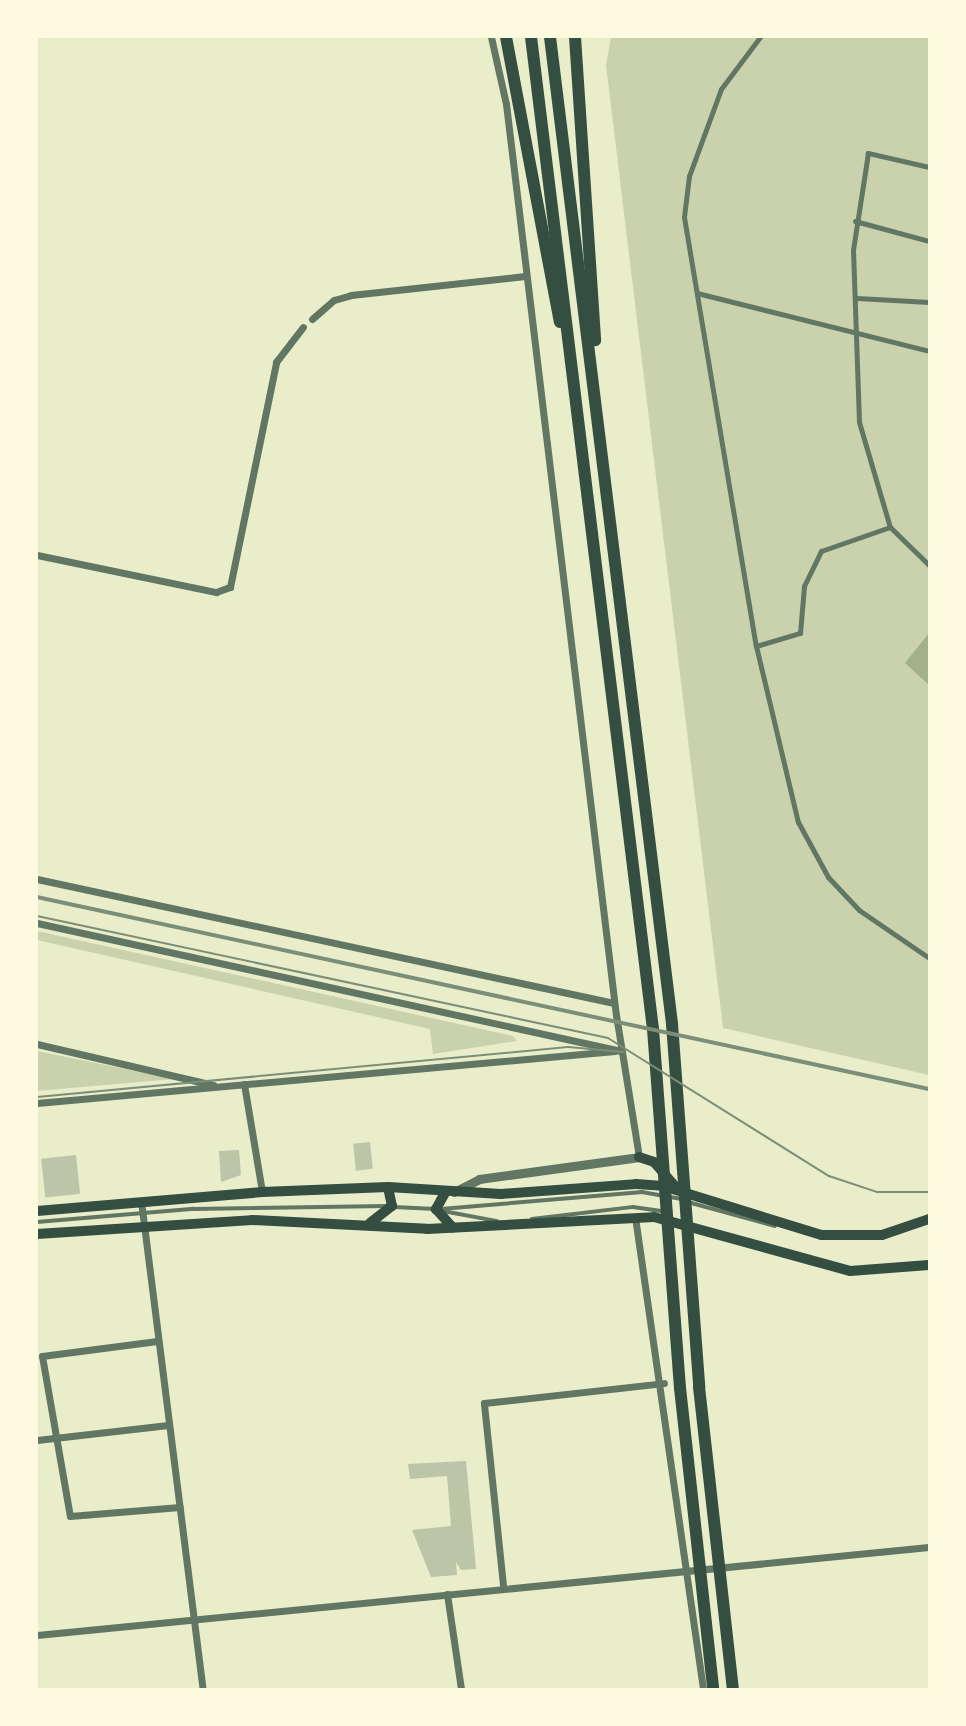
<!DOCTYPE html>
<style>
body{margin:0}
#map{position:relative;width:966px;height:1726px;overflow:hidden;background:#e9edc9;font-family:Quicksand,sans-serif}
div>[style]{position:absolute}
.green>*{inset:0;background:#cad2ad}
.water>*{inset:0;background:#a3b18a}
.building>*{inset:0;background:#bcc5a7;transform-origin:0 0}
.service>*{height:3.5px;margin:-1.75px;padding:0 1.75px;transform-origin:1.75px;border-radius:1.75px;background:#617663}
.pedestrian>*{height:5px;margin:-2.5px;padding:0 2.5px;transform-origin:2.5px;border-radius:2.5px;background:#617663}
.minor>*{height:7px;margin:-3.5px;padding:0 3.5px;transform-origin:3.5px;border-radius:3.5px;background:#617663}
.tertiary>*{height:9px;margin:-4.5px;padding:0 4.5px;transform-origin:4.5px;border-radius:4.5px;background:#617663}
.secondary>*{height:10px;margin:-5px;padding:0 5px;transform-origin:5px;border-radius:5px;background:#344e41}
.motorway>*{height:12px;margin:-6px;padding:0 6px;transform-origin:6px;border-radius:6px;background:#344e41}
.tram>*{height:2px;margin:-1px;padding:0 1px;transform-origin:1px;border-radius:1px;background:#7c8e77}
.rail>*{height:3.5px;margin:-1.75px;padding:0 1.75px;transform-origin:1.75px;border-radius:1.75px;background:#7c8e77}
span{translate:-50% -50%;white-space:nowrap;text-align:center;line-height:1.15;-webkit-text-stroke:7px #fefae0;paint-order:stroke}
.frame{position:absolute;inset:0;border:38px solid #fefae0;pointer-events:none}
</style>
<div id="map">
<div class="green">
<div style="clip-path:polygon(611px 37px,929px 37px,929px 1075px,723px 1028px,606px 65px)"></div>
<div style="clip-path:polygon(37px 931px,513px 1036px,517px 1041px,433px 1054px,430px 1029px,37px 940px)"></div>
<div style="clip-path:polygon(37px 1051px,174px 1079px,37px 1091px)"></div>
</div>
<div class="water">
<div style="clip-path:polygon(929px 633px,929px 685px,905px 663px)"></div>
</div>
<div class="building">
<div style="left:370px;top:1142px;width:27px;height:17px;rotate:84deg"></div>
<div style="clip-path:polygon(239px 1150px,241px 1175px,221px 1182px,219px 1151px)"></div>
<div style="left:76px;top:1155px;width:39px;height:35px;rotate:84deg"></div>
<div style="clip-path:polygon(466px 1461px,476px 1569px,461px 1570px,456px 1562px,457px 1575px,431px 1577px,412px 1530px,451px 1526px,447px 1476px,410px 1479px,408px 1464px)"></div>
</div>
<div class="service">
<div style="left:688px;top:1202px;width:90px;rotate:15.4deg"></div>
<div style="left:394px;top:1207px;width:41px;rotate:2.8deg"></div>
<div style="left:441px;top:1209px;width:202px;rotate:-4.8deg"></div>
<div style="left:642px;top:1192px;width:40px;rotate:10deg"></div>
<div style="left:443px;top:1211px;width:55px;rotate:10.5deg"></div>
<div style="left:532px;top:1219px;width:102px;rotate:-6.8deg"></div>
<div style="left:633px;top:1207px;width:30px;rotate:8deg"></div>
<div style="left:37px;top:1222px;width:157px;rotate:-4.8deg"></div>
<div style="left:193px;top:1209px;width:193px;rotate:-0.9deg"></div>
</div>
<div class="pedestrian">
<div style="left:760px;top:37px;width:65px;rotate:126.9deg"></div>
<div style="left:721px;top:89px;width:93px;rotate:110.2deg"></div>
<div style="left:689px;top:176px;width:41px;rotate:97deg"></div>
<div style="left:684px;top:217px;width:435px;rotate:80.5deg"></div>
<div style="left:756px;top:646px;width:181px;rotate:76.6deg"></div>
<div style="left:798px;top:822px;width:63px;rotate:61.4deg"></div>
<div style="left:828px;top:877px;width:45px;rotate:46.8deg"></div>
<div style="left:859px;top:910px;width:85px;rotate:34.4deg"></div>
<div style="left:929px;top:167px;width:63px;rotate:-167.1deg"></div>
<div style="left:868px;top:153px;width:98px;rotate:98.8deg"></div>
<div style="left:853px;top:250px;width:172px;rotate:88deg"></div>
<div style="left:859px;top:422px;width:109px;rotate:73.6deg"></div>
<div style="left:890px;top:527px;width:54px;rotate:44.3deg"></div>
<div style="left:855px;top:221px;width:77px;rotate:15.1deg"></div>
<div style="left:697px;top:293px;width:239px;rotate:14deg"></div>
<div style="left:857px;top:298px;width:72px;rotate:3.2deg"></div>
<div style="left:756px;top:646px;width:46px;rotate:-16.5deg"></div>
<div style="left:800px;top:633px;width:47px;rotate:-85.1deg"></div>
<div style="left:804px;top:586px;width:39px;rotate:-64deg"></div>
<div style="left:821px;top:551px;width:73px;rotate:-19.2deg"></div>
</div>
<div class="minor">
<div style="left:491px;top:37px;width:69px;rotate:77.4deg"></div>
<div style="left:506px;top:104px;width:918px;rotate:83.12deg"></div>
<div style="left:616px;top:1015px;width:144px;rotate:80.8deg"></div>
<div style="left:312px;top:319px;width:29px;rotate:-41deg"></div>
<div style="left:334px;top:300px;width:18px;rotate:-16deg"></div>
<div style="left:351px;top:295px;width:175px;rotate:-6.2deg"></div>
<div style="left:37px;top:555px;width:183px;rotate:11.7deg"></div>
<div style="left:216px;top:592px;width:15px;rotate:-20deg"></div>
<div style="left:230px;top:587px;width:230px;rotate:-78.4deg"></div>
<div style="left:276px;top:362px;width:44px;rotate:-52.4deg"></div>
<div style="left:37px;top:879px;width:590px;rotate:12.13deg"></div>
<div style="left:37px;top:923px;width:598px;rotate:12.36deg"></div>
<div style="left:37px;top:1044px;width:181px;rotate:13.1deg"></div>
<div style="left:244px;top:1084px;width:109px;rotate:80.5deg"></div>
<div style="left:37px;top:1103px;width:580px;rotate:-5.14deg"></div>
<div style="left:141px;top:1201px;width:492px;rotate:82.8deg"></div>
<div style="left:635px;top:1217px;width:477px;rotate:81.8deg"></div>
<div style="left:157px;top:1341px;width:116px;rotate:172.6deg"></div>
<div style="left:42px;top:1356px;width:162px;rotate:80.1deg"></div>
<div style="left:70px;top:1516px;width:110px;rotate:-4.7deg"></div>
<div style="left:37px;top:1440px;width:132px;rotate:-6.5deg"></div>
<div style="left:503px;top:1585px;width:183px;rotate:-96deg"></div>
<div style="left:484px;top:1403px;width:181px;rotate:-6.3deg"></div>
<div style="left:447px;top:1594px;width:96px;rotate:81.6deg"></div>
<div style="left:37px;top:1635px;width:896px;rotate:-5.63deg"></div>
</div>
<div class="tertiary">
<div style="left:454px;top:1192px;width:28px;rotate:-27deg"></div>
<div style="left:479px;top:1179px;width:162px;rotate:-7.8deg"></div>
</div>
<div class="secondary">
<div style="left:639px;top:1157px;width:16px;rotate:18deg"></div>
<div style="left:654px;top:1162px;width:37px;rotate:49deg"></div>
<div style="left:446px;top:1191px;width:21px;rotate:119deg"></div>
<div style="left:436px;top:1209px;width:25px;rotate:48deg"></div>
<div style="left:37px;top:1211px;width:226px;rotate:-4.8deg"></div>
<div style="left:262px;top:1192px;width:126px;rotate:-2.3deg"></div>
<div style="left:388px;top:1187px;width:113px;rotate:3.5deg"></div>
<div style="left:501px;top:1194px;width:135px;rotate:-4.2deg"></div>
<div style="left:636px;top:1184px;width:27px;rotate:4deg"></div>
<div style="left:663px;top:1186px;width:165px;rotate:17.2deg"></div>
<div style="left:821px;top:1235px;width:61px"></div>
<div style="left:882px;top:1235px;width:50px;rotate:-18.8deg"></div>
<div style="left:370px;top:1223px;width:28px;rotate:-38deg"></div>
<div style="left:392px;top:1206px;width:19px;rotate:-102deg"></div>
<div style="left:37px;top:1234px;width:215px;rotate:-3.7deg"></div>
<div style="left:252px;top:1220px;width:175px;rotate:2.9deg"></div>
<div style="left:427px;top:1229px;width:227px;rotate:-3deg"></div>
<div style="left:654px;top:1217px;width:203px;rotate:15.4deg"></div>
<div style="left:850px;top:1271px;width:79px;rotate:-4.3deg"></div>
</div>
<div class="motorway">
<div style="left:506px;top:37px;width:290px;rotate:79.3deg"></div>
<div style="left:531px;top:37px;width:999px;rotate:82.99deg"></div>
<div style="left:653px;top:1029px;width:360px;rotate:85.7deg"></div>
<div style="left:680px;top:1388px;width:303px;rotate:83.7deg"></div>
<div style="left:550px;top:37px;width:995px;rotate:82.95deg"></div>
<div style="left:672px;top:1024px;width:364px;rotate:85.7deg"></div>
<div style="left:699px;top:1387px;width:304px;rotate:83.6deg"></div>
<div style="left:575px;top:37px;width:304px;rotate:86.2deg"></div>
</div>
<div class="tram">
<div style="left:37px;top:916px;width:584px;rotate:12.06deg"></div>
<div style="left:608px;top:1038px;width:261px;rotate:32deg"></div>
<div style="left:829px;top:1176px;width:51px;rotate:18.4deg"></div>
<div style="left:877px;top:1192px;width:52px"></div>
<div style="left:37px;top:1097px;width:533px;rotate:-5.38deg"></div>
<div style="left:568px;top:1047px;width:56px;rotate:5.1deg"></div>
</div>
<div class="rail">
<div style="left:37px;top:897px;width:912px;rotate:12.15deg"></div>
</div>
<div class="frame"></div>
</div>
